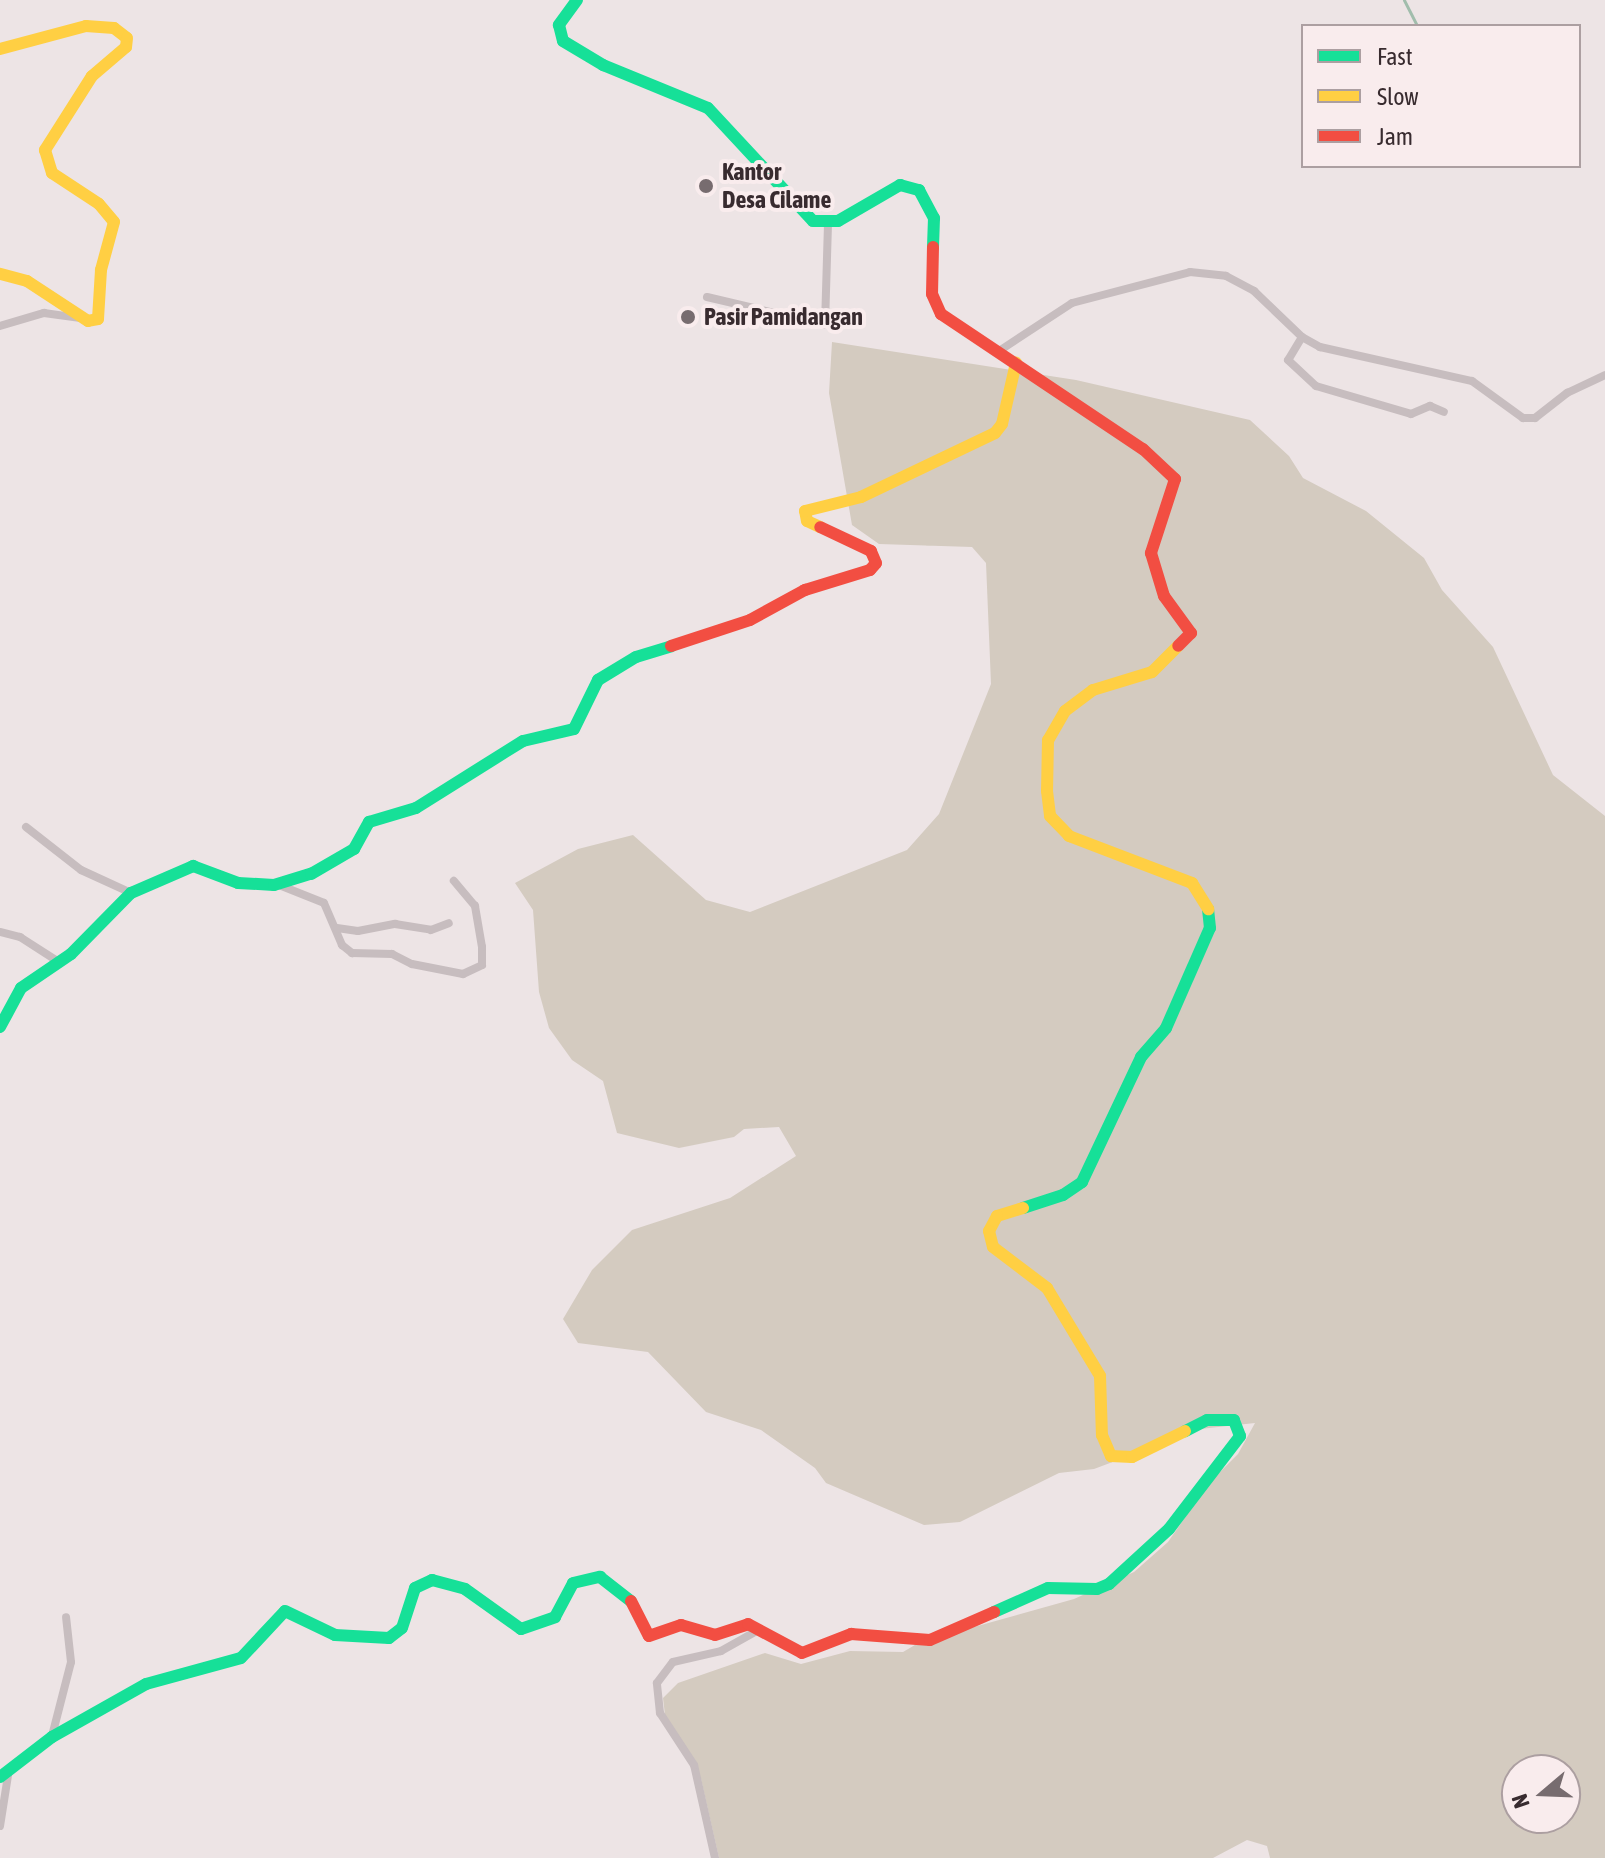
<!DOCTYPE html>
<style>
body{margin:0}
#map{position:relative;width:1605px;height:1858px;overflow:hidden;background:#ede4e5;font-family:"Asap Condensed",sans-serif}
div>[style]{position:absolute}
.green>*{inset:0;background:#d4cbc0}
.stream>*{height:3px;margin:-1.5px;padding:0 1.5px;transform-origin:1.5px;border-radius:1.5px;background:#a1bdac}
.street>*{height:8px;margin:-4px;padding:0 4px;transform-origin:4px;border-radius:4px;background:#c7bdbf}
.fast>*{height:12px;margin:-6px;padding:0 6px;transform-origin:6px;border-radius:6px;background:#16e098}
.slow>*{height:12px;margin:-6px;padding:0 6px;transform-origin:6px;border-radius:6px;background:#ffcf43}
.jam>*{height:12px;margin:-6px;padding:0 6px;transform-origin:6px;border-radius:6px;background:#f24e42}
.dots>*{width:22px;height:22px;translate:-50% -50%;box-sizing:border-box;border:4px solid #f9eced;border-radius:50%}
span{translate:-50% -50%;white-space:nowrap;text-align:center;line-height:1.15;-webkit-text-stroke:8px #f9eced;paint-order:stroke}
.poi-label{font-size:24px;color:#382b2f;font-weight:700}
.left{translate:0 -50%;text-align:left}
.legend{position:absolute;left:1301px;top:24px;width:280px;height:144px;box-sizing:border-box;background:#f9eced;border:2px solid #ac9fa1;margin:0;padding:10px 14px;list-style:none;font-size:24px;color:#382b2f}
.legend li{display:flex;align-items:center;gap:16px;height:40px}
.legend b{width:40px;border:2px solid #ac9fa1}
.north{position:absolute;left:1501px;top:1754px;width:80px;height:80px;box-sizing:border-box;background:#f9eced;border:2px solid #ac9fa1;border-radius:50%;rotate:251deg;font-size:22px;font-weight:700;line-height:32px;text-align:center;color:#382b2f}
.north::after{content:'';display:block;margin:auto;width:28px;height:36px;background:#776c6f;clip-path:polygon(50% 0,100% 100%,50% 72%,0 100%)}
</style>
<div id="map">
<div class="green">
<div style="clip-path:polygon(evenodd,832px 342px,1076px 380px,1250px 420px,1289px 456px,1303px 478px,1366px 511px,1424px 558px,1442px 590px,1493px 647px,1553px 775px,1605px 816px,1605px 1858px,1270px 1858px,1267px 1846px,1247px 1840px,1213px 1858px,719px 1858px,701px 1779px,665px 1715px,663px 1698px,678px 1683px,765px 1653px,801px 1664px,850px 1651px,903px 1652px,920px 1642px,1074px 1599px,1134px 1572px,1168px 1542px,1210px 1482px,1238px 1454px,1255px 1423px,1200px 1429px,1094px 1469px,1059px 1473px,960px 1522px,924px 1525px,826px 1483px,815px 1468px,761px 1430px,706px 1412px,648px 1352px,578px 1343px,563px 1319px,592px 1270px,632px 1230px,730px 1198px,796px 1156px,779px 1127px,744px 1129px,734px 1137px,679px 1148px,617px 1133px,603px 1081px,572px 1060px,549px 1028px,539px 992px,533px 910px,515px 883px,578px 849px,633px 835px,706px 900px,750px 912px,907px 850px,939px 814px,991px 684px,986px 563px,972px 547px,879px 544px,852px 525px,829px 393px,832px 342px,1517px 1770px,1565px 1770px,1565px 1818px,1517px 1818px,1517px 1770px)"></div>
</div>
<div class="stream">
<div style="left:1404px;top:0;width:29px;rotate:63deg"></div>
</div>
<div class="street">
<div style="left:707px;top:297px;width:121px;rotate:13.3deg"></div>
<div style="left:825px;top:325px;width:101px;rotate:-88.3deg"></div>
<div style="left:0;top:326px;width:46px;rotate:-16.5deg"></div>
<div style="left:44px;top:313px;width:37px;rotate:8deg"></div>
<div style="left:1302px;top:337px;width:27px;rotate:121deg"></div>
<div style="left:1288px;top:360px;width:38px;rotate:43deg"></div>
<div style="left:1316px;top:386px;width:99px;rotate:16.4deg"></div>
<div style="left:1411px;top:414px;width:21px;rotate:-23deg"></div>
<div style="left:1430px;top:406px;width:15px;rotate:23deg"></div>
<div style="left:999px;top:351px;width:87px;rotate:-33.3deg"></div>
<div style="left:1072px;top:303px;width:122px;rotate:-14.7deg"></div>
<div style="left:1190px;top:272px;width:36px;rotate:6deg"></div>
<div style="left:1226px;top:276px;width:32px;rotate:28deg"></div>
<div style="left:1254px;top:291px;width:66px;rotate:43.8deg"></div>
<div style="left:1302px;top:337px;width:21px;rotate:29deg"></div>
<div style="left:1320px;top:347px;width:156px;rotate:12.6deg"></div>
<div style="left:1472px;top:381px;width:63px;rotate:36deg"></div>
<div style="left:1523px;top:418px;width:12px"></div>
<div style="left:1535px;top:418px;width:41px;rotate:-38deg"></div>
<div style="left:1567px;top:393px;width:42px;rotate:-25.3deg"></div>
<div style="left:26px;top:827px;width:70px;rotate:38deg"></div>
<div style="left:81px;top:870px;width:55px;rotate:24.7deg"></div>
<div style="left:279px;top:885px;width:48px;rotate:21.8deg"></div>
<div style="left:324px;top:903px;width:46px;rotate:66.8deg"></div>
<div style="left:342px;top:945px;width:13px;rotate:39deg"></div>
<div style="left:352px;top:953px;width:40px;rotate:1.4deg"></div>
<div style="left:392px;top:954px;width:22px;rotate:27deg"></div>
<div style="left:412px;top:964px;width:52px;rotate:11.1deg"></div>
<div style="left:463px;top:974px;width:21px;rotate:-25deg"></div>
<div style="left:482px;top:965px;width:18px;rotate:-90deg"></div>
<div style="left:482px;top:947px;width:42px;rotate:-99.7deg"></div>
<div style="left:475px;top:906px;width:33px;rotate:-130deg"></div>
<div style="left:337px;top:928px;width:21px;rotate:8deg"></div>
<div style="left:358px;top:931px;width:38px;rotate:-11deg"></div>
<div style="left:395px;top:924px;width:36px;rotate:9deg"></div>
<div style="left:431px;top:930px;width:19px;rotate:-21deg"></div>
<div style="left:0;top:932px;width:21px;rotate:14deg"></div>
<div style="left:20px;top:937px;width:46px;rotate:32.7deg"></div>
<div style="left:52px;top:1736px;width:76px;rotate:-75.6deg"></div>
<div style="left:71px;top:1662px;width:45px;rotate:-96.3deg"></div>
<div style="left:0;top:1826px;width:58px;rotate:-81deg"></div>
<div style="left:715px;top:1858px;width:95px;rotate:-102.7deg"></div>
<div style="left:694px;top:1765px;width:62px;rotate:-123.2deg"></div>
<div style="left:660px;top:1713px;width:30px;rotate:-96deg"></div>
<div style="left:657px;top:1683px;width:26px;rotate:-53deg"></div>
<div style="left:673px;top:1662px;width:49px;rotate:-12.9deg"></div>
<div style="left:721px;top:1651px;width:45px;rotate:-29.4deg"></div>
</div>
<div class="fast">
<div style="left:577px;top:0;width:31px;rotate:126deg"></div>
<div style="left:559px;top:25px;width:16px;rotate:76deg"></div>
<div style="left:563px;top:41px;width:47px;rotate:31deg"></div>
<div style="left:603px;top:65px;width:113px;rotate:22.3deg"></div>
<div style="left:708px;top:108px;width:154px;rotate:47.1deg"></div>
<div style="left:813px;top:221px;width:25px"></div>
<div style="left:838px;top:221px;width:72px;rotate:-30.1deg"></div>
<div style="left:900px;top:185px;width:20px;rotate:15deg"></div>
<div style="left:919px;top:190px;width:32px;rotate:62deg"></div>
<div style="left:934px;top:218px;width:29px;rotate:92deg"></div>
<div style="left:0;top:1027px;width:44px;rotate:-61.7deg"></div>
<div style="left:21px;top:988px;width:60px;rotate:-34.2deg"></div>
<div style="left:71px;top:954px;width:86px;rotate:-45.5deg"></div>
<div style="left:131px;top:893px;width:68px;rotate:-23.5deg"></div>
<div style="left:193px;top:866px;width:48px;rotate:20.7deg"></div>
<div style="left:238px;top:883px;width:36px;rotate:3deg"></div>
<div style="left:274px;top:885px;width:39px;rotate:-17deg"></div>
<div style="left:311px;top:874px;width:50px;rotate:-30.2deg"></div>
<div style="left:354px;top:849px;width:31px;rotate:-61deg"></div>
<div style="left:369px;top:822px;width:49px;rotate:-16.6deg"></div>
<div style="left:416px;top:808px;width:126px;rotate:-32.1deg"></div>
<div style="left:523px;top:741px;width:52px;rotate:-13.2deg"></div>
<div style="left:574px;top:729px;width:55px;rotate:-63.9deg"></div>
<div style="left:598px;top:680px;width:44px;rotate:-31.2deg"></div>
<div style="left:636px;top:657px;width:37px;rotate:-17deg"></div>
<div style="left:1023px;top:1208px;width:42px;rotate:-18deg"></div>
<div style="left:1063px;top:1195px;width:23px;rotate:-34deg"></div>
<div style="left:1082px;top:1182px;width:138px;rotate:-64.7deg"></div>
<div style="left:1141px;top:1057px;width:38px;rotate:-49deg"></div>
<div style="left:1166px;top:1028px;width:109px;rotate:-66.3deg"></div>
<div style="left:1210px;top:928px;width:19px;rotate:-96deg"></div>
<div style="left:994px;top:1612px;width:59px;rotate:-24deg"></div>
<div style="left:1048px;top:1588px;width:49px;rotate:1.2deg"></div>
<div style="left:1097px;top:1589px;width:13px;rotate:-23deg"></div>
<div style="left:1109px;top:1584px;width:81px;rotate:-42.5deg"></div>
<div style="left:1169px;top:1529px;width:117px;rotate:-52.6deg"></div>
<div style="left:1240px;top:1436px;width:17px;rotate:-111deg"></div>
<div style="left:1234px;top:1420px;width:27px;rotate:180deg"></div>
<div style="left:1207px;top:1420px;width:25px;rotate:153deg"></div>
<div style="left:0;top:1777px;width:66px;rotate:-37.6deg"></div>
<div style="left:52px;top:1737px;width:108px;rotate:-29.4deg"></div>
<div style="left:146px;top:1684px;width:98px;rotate:-15.3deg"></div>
<div style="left:241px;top:1658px;width:64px;rotate:-46.9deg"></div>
<div style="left:285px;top:1611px;width:55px;rotate:25.6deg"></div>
<div style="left:335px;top:1635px;width:54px;rotate:3.2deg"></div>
<div style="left:389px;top:1638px;width:16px;rotate:-38deg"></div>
<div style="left:402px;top:1628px;width:42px;rotate:-72deg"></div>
<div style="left:415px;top:1588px;width:19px;rotate:-25deg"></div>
<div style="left:432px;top:1580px;width:34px;rotate:15deg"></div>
<div style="left:465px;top:1589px;width:69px;rotate:35.5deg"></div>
<div style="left:521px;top:1629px;width:36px;rotate:-19deg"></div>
<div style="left:555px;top:1617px;width:38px;rotate:-62deg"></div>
<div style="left:573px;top:1583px;width:28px;rotate:-13deg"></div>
<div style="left:600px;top:1577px;width:39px;rotate:38deg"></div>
</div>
<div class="slow">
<div style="left:0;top:49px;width:89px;rotate:-15deg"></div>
<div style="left:86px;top:26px;width:28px;rotate:4deg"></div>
<div style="left:114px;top:28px;width:16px;rotate:38deg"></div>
<div style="left:127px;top:38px;width:9px;rotate:96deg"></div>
<div style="left:126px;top:47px;width:45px;rotate:139.5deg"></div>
<div style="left:92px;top:76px;width:88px;rotate:122.4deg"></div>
<div style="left:45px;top:150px;width:24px;rotate:73deg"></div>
<div style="left:52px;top:173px;width:56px;rotate:33.4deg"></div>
<div style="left:99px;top:204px;width:23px;rotate:50deg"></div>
<div style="left:114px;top:222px;width:50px;rotate:105.2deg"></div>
<div style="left:101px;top:270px;width:49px;rotate:93.5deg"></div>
<div style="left:98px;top:319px;width:10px;rotate:169deg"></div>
<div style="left:88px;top:321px;width:73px;rotate:-146.7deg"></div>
<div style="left:27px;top:281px;width:28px;rotate:-165deg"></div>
<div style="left:820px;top:527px;width:14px;rotate:-155deg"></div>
<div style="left:807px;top:521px;width:10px;rotate:-101deg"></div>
<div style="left:805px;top:511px;width:58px;rotate:-14deg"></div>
<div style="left:861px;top:497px;width:148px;rotate:-25.5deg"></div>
<div style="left:995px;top:433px;width:11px;rotate:-52deg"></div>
<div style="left:1002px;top:424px;width:63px;rotate:-77.1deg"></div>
<div style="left:1178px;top:646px;width:37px;rotate:135deg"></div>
<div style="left:1152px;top:672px;width:62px;rotate:163deg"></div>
<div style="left:1093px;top:690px;width:35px;rotate:143deg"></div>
<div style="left:1065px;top:711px;width:34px;rotate:120deg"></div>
<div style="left:1048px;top:740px;width:51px;rotate:91.1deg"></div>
<div style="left:1047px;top:791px;width:25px;rotate:83deg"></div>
<div style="left:1050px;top:816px;width:28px;rotate:46deg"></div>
<div style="left:1069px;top:836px;width:132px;rotate:20.9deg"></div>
<div style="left:1192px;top:883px;width:31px;rotate:58deg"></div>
<div style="left:1023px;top:1208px;width:27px;rotate:163deg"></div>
<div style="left:997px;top:1216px;width:17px;rotate:118deg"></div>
<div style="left:989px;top:1231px;width:16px;rotate:76deg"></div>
<div style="left:993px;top:1247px;width:68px;rotate:37.2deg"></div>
<div style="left:1047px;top:1288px;width:103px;rotate:58.9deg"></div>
<div style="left:1100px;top:1376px;width:59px;rotate:88.1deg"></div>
<div style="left:1102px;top:1435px;width:23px;rotate:67deg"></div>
<div style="left:1111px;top:1456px;width:21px;rotate:3deg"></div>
<div style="left:1132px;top:1457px;width:59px;rotate:-26.1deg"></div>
</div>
<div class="jam">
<div style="left:933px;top:247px;width:47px;rotate:91.2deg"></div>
<div style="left:932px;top:294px;width:22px;rotate:66deg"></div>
<div style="left:941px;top:314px;width:243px;rotate:33.8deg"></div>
<div style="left:1143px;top:449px;width:44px;rotate:43.2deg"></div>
<div style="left:1175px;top:479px;width:78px;rotate:108deg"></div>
<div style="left:1151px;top:553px;width:45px;rotate:73.2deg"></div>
<div style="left:1164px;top:596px;width:46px;rotate:53.9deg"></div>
<div style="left:1191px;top:633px;width:18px;rotate:135deg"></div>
<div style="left:671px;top:646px;width:83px;rotate:-18.2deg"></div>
<div style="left:750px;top:620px;width:63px;rotate:-28.6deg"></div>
<div style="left:805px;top:590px;width:68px;rotate:-17.1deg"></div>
<div style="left:870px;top:570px;width:9px;rotate:-49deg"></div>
<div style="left:876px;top:563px;width:13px;rotate:-113deg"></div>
<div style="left:871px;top:551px;width:56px;rotate:-154.8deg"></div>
<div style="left:631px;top:1601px;width:39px;rotate:63deg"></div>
<div style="left:649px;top:1636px;width:34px;rotate:-19deg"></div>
<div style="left:681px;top:1625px;width:35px;rotate:16deg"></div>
<div style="left:715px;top:1635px;width:35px;rotate:-18deg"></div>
<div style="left:748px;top:1624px;width:61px;rotate:28.2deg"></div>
<div style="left:802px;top:1653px;width:53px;rotate:-21.2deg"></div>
<div style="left:851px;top:1634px;width:79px;rotate:4.3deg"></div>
<div style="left:930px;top:1640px;width:70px;rotate:-23.6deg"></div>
</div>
<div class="dots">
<div style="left:706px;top:186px;background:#776c6f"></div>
<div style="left:688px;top:317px;background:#776c6f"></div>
</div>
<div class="poi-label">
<span class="left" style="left:722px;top:186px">Kantor<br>Desa Cilame</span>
<span class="left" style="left:704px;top:317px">Pasir Pamidangan</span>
</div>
<ul class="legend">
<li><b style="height:10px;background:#16e098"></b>Fast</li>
<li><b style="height:10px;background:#ffcf43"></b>Slow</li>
<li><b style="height:10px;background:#f24e42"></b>Jam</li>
</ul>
<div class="north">N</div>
</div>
